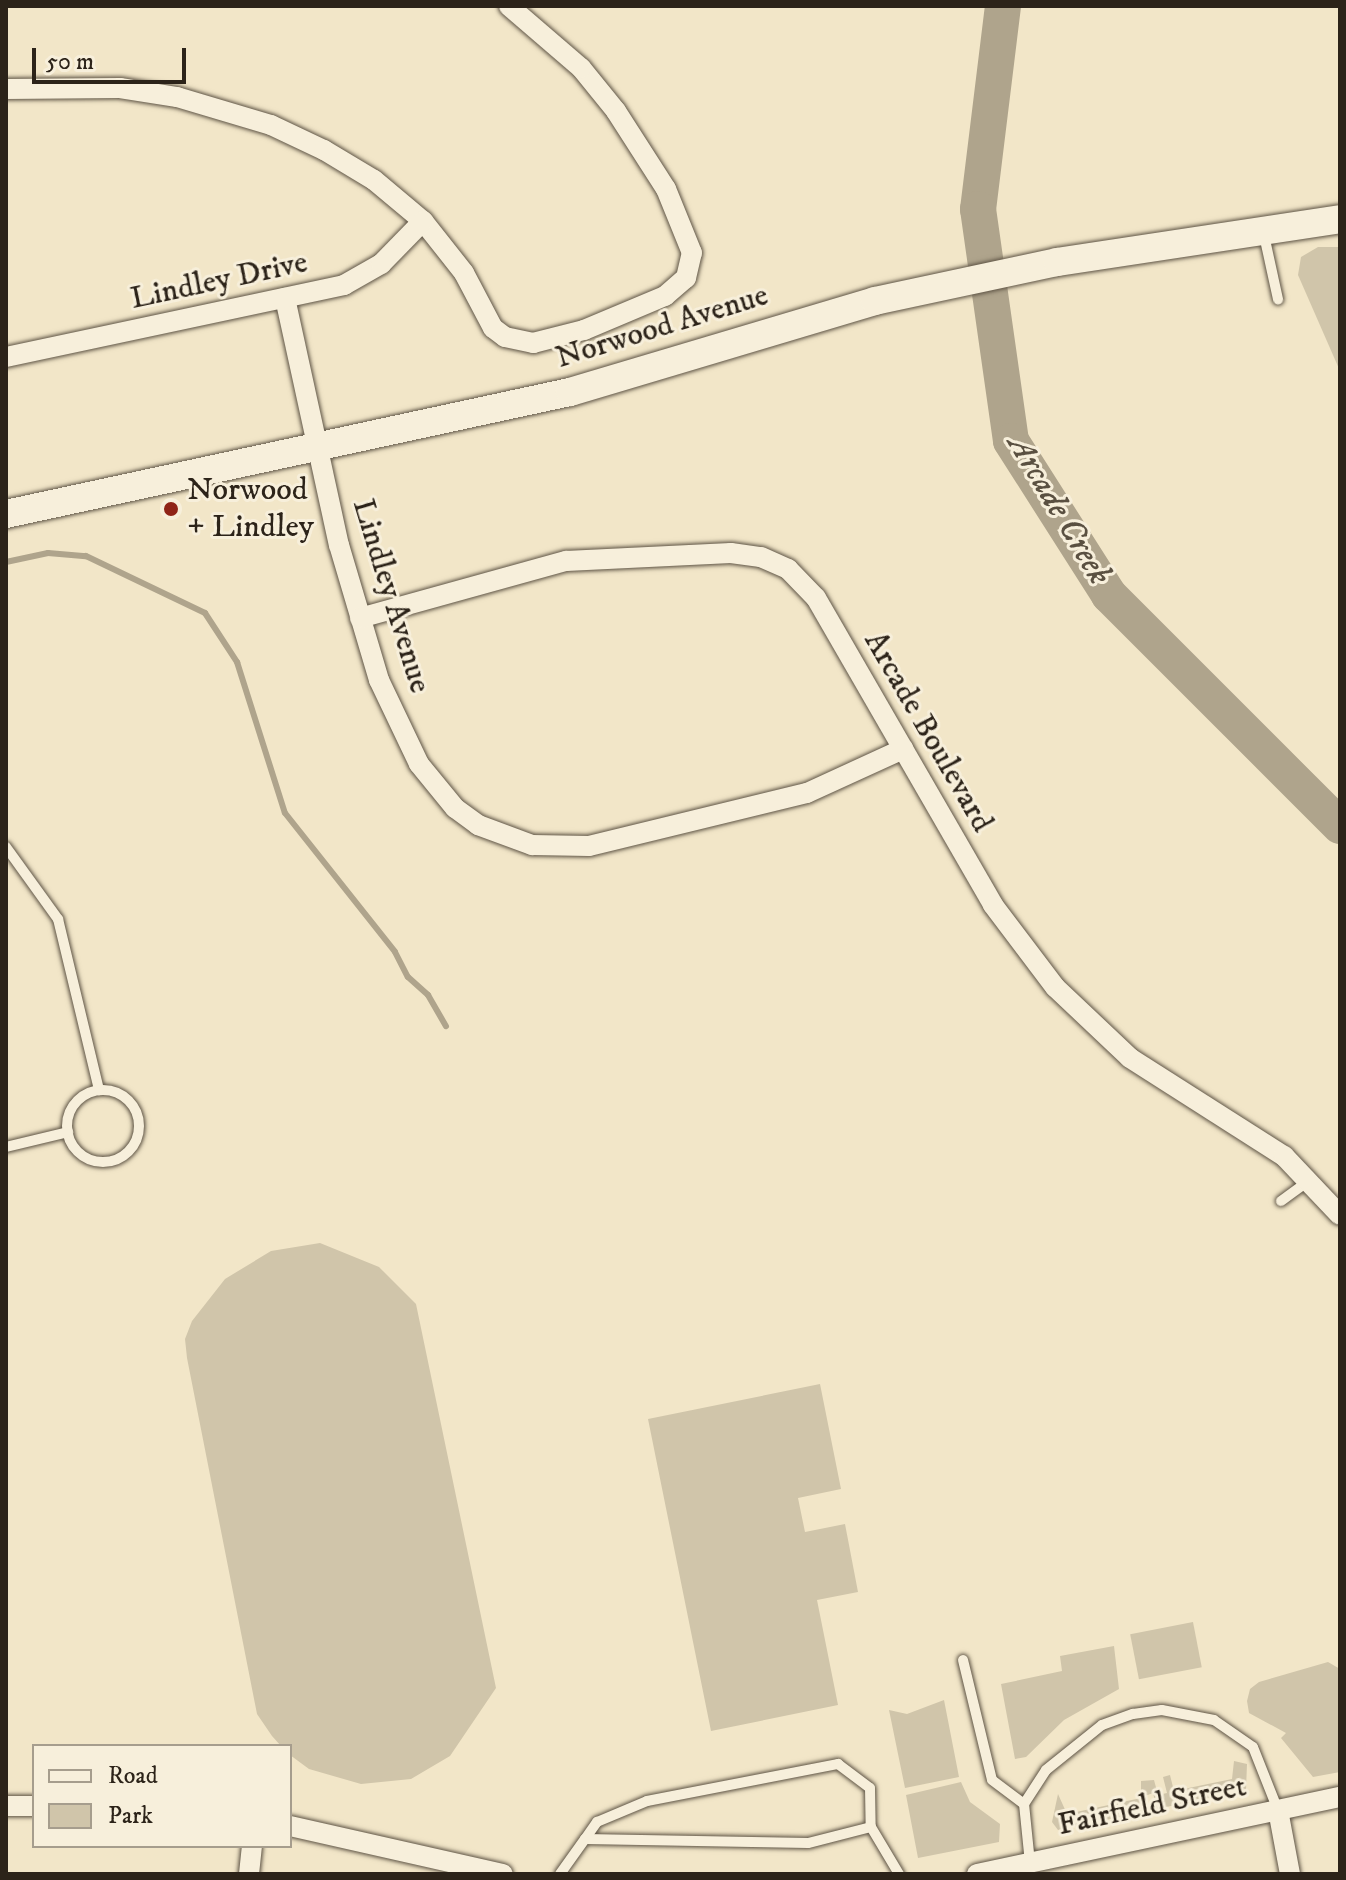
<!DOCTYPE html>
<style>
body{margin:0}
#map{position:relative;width:1346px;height:1880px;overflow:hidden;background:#f2e6c8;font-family:"IM FELL DW Pica",serif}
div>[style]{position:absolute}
.green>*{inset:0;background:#d0c5aa;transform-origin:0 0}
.stream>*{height:6px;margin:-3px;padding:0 3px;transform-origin:3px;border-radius:3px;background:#afa48c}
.river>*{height:36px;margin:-18px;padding:0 18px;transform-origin:18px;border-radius:18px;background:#afa48c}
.roads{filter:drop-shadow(0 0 2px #5e5445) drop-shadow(0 0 2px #5e5445)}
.lane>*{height:10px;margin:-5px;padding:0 5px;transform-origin:5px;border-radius:5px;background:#f7efdb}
.lane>.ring{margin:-5px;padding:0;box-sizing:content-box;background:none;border:10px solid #f7efdb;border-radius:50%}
.street>*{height:20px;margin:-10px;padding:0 10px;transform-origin:10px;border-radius:10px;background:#f7efdb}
.secondary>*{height:28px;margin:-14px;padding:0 14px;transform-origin:14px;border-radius:14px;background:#f7efdb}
.dots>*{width:22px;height:22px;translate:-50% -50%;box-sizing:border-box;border:4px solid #f7efdb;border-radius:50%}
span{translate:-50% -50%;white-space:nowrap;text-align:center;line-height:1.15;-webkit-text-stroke:6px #f7efdb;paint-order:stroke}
.street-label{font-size:32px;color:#2c2319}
.poi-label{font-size:32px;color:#2c2319}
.left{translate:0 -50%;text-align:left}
.water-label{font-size:34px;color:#5a5041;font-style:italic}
.frame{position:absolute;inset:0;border:8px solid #2c2319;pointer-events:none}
.legend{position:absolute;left:32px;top:1744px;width:260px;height:104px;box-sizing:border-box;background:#f7efdb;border:2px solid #a69d8d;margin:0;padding:10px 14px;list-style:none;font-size:24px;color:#2c2319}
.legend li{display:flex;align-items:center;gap:16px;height:40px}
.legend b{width:40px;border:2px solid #a69d8d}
.scale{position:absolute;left:32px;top:48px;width:154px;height:36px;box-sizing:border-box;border:4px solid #2c2319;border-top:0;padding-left:10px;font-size:24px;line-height:28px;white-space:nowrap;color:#2c2319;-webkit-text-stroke:6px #f7efdb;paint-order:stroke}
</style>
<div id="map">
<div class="green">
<div style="clip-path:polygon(1318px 247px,1340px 247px,1340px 371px,1298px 275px,1301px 257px)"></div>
<div style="clip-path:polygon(320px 1243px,379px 1267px,416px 1304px,496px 1688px,450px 1756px,411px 1779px,361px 1784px,309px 1769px,290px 1755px,290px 1746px,281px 1746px,272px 1736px,257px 1714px,187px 1358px,185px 1339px,192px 1321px,225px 1279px,271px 1251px)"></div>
<div style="clip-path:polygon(820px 1384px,841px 1489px,798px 1498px,805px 1532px,845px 1524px,858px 1592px,817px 1600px,838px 1705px,711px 1731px,648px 1419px)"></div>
<div style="left:1193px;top:1622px;width:46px;height:64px;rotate:79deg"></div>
<div style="clip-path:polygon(1114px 1646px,1119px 1689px,1064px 1720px,1026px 1757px,1015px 1759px,1001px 1684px,1062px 1671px,1060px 1656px)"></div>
<div style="clip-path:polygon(1328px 1662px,1340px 1669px,1340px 1772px,1313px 1777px,1281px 1738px,1286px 1733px,1249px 1713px,1247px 1701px,1250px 1689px,1259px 1682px)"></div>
<div style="clip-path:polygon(944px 1700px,959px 1777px,905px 1788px,889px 1710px,907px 1714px)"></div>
<div style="clip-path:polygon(1234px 1761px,1247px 1764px,1246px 1790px,1157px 1809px,1153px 1793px,1145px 1796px,1148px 1811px,1058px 1830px,1052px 1822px,1058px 1794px,1067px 1814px,1141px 1798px,1141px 1781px,1154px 1780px,1158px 1795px,1167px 1793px,1163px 1777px,1170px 1775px,1174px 1791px,1232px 1779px)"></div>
<div style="clip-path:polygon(961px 1782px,970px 1802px,1000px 1824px,999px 1842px,918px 1858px,906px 1795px)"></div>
</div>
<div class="stream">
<div style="left:6px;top:562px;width:43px;rotate:-12.1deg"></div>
<div style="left:48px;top:553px;width:38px;rotate:5deg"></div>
<div style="left:86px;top:556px;width:132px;rotate:25.6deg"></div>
<div style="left:205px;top:613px;width:59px;rotate:56.9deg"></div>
<div style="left:237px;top:662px;width:158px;rotate:72.4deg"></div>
<div style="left:285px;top:813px;width:177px;rotate:51.6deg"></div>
<div style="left:395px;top:952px;width:28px;rotate:63deg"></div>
<div style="left:408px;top:977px;width:27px;rotate:42deg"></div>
<div style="left:428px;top:995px;width:36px;rotate:60deg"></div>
</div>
<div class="river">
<div style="left:1003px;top:6px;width:205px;rotate:97deg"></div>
<div style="left:978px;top:209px;width:234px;rotate:81.9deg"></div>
<div style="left:1011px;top:441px;width:183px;rotate:57.5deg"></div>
<div style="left:1109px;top:595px;width:327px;rotate:45deg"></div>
</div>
<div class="roads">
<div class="lane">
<div style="left:1264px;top:235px;width:66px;rotate:77.7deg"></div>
<div style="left:6px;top:847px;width:89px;rotate:54.2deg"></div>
<div style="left:58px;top:919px;width:176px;rotate:76.5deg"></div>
<div class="ring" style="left:67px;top:1090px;width:62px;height:62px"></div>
<div style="left:6px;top:1147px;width:64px;rotate:-13.6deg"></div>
<div style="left:1281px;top:1201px;width:34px;rotate:-36deg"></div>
<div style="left:963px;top:1660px;width:123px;rotate:76.4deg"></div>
<div style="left:992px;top:1780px;width:40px;rotate:37deg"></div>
<div style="left:871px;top:1827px;width:55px;rotate:59.2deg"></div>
<div style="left:1030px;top:1863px;width:59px;rotate:-95.8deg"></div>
<div style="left:1024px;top:1804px;width:40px;rotate:-57.1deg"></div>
<div style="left:1046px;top:1770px;width:72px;rotate:-38.8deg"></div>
<div style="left:1102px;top:1725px;width:33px;rotate:-20deg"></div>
<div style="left:1133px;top:1714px;width:29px;rotate:-8deg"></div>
<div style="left:1162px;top:1710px;width:53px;rotate:10.9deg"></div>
<div style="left:1214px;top:1720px;width:47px;rotate:34.7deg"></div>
<div style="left:1253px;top:1747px;width:68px;rotate:68.4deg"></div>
<div style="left:560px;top:1874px;width:43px;rotate:-54.5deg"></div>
<div style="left:585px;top:1839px;width:21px;rotate:-55deg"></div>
<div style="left:597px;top:1822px;width:54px;rotate:-22.8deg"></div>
<div style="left:647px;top:1801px;width:195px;rotate:-11deg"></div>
<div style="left:838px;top:1764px;width:40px;rotate:37deg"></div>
<div style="left:870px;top:1788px;width:39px;rotate:89deg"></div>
<div style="left:871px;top:1827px;width:65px;rotate:165.7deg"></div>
<div style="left:808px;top:1843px;width:223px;rotate:-179deg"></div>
</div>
<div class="street">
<div style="left:6px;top:89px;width:114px;rotate:-0.5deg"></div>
<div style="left:120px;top:88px;width:58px;rotate:9deg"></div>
<div style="left:177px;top:97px;width:98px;rotate:16.6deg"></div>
<div style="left:271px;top:125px;width:59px;rotate:25.3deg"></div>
<div style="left:324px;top:150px;width:58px;rotate:31deg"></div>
<div style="left:374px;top:180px;width:64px;rotate:39.9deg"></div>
<div style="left:423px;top:221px;width:66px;rotate:51.7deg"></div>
<div style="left:464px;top:273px;width:62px;rotate:62.2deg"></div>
<div style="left:493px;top:328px;width:15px;rotate:37deg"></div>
<div style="left:505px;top:337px;width:29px;rotate:12deg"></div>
<div style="left:533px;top:343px;width:53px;rotate:-14.3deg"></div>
<div style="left:584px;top:330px;width:88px;rotate:-22.8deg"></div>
<div style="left:665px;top:296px;width:28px;rotate:-41deg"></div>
<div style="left:686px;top:278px;width:26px;rotate:-77deg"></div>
<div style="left:692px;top:253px;width:69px;rotate:-112.1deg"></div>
<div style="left:666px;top:189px;width:93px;rotate:-122.7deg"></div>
<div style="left:616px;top:111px;width:55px;rotate:-129.1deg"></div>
<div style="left:581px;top:68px;width:95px;rotate:-139.3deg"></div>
<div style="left:285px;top:298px;width:253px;rotate:77.7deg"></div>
<div style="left:339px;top:545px;width:141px;rotate:73.5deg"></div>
<div style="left:379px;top:680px;width:93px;rotate:64.5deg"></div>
<div style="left:419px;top:764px;width:57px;rotate:50.7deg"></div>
<div style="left:455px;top:808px;width:29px;rotate:36deg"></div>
<div style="left:478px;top:825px;width:58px;rotate:20.3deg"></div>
<div style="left:532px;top:845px;width:57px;rotate:1deg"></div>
<div style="left:589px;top:846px;width:224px;rotate:-13.7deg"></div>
<div style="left:807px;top:793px;width:106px;rotate:-24.6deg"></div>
<div style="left:6px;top:357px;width:346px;rotate:-12deg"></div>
<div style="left:344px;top:285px;width:43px;rotate:-29.6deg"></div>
<div style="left:381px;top:264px;width:60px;rotate:-45.7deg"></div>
<div style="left:360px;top:618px;width:214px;rotate:-15.5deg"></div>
<div style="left:566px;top:561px;width:165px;rotate:-2.8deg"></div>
<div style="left:731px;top:553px;width:30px;rotate:8deg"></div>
<div style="left:761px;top:557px;width:30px;rotate:24deg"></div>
<div style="left:788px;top:569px;width:40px;rotate:46deg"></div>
<div style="left:816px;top:598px;width:354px;rotate:60deg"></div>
<div style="left:993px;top:905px;width:103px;rotate:52.9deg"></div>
<div style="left:1055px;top:987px;width:103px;rotate:43.4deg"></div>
<div style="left:1130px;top:1058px;width:183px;rotate:32.5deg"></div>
<div style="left:1284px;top:1156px;width:81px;rotate:46.5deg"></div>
<div style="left:6px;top:1806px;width:28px"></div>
<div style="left:1278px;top:1810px;width:65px;rotate:79.4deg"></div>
<div style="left:290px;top:1826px;width:218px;rotate:12.7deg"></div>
<div style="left:249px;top:1874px;width:28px;rotate:-84deg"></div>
<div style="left:977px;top:1874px;width:371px;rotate:-12deg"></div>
</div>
<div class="secondary">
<div style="left:6px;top:514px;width:577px;rotate:-12.21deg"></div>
<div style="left:570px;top:392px;width:318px;rotate:-16.6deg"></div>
<div style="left:875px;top:301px;width:186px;rotate:-12.1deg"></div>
<div style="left:1057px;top:262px;width:286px;rotate:-8.6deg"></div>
</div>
</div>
<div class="dots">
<div style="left:171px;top:509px;background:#8f2418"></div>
</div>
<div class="street-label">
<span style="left:219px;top:281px;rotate:-12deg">Lindley Drive</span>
<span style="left:662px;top:327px;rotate:-17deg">Norwood Avenue</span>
<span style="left:391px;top:596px;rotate:73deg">Lindley Avenue</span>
<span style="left:928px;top:732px;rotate:60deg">Arcade Boulevard</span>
<span style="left:1152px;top:1806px;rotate:-12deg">Fairfield Street</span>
</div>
<div class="poi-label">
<span class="left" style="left:187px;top:509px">Norwood<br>+ Lindley</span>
</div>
<div class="water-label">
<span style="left:1059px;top:510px;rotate:59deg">Arcade Creek</span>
</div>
<div class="frame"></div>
<ul class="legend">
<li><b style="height:10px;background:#f7efdb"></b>Road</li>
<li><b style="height:22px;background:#d0c5aa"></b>Park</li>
</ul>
<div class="scale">50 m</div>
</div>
